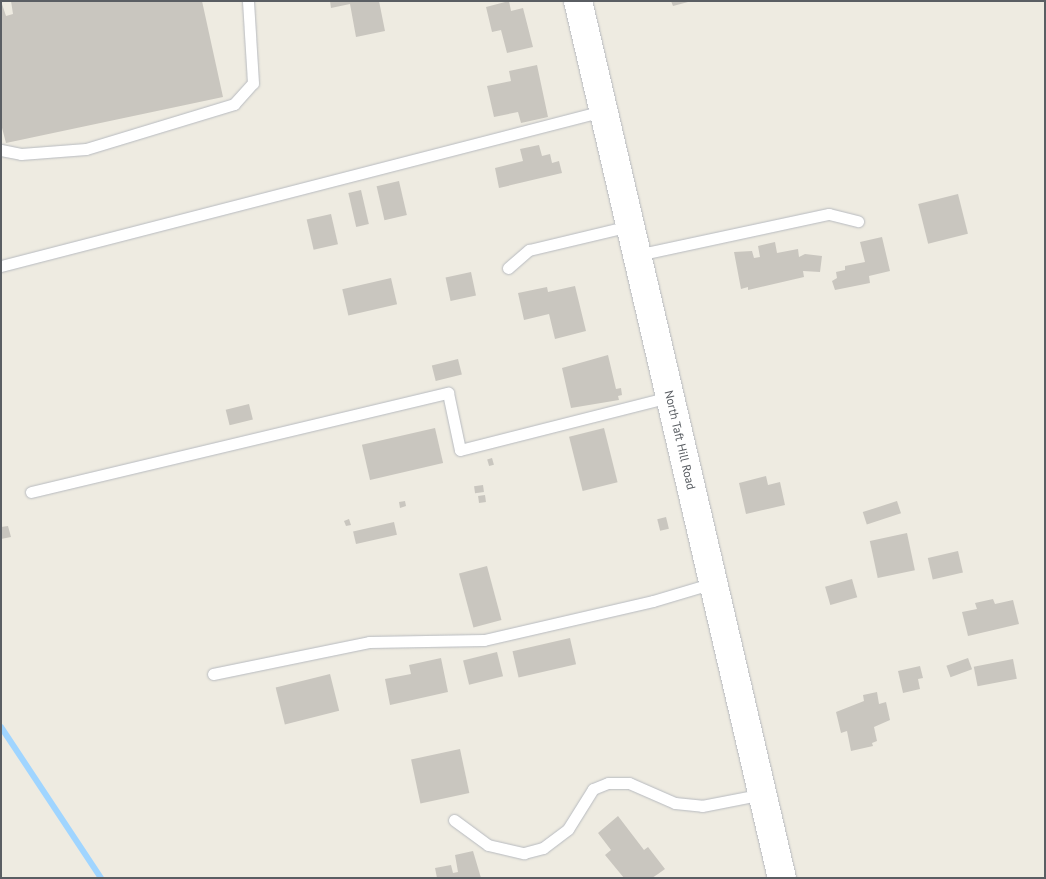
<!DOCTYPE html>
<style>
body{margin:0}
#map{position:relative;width:1046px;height:879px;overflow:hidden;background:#eeebe1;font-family:"PT Sans",sans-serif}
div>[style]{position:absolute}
.stream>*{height:6px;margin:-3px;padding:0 3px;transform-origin:3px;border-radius:3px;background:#a0d5ff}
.building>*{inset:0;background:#c9c6bf;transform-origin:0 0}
.roads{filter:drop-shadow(0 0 1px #b7babf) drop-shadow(0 0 1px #b7babf)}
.service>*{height:11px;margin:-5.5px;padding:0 5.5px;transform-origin:5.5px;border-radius:5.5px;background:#fff}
.secondary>*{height:28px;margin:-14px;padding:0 14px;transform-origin:14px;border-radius:14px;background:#fff}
span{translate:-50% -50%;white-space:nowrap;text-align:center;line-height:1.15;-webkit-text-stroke:4.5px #fff;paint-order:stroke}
.street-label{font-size:12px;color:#5a5e63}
.frame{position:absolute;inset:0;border:2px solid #5a5e63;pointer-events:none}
</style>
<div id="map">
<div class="stream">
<div style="left:1px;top:727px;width:181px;rotate:56.5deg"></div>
</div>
<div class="building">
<div style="clip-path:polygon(1px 1px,6px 16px,13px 14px,11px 1px,202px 1px,223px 97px,6px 143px,1px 124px)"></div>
<div style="clip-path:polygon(330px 1px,379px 1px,385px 31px,356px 37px,350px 4px,331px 8px)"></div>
<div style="clip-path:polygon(509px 1px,511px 11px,523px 8px,533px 47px,507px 53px,501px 30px,492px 32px,486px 7px)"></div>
<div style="clip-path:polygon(671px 1px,688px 1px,688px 2px,673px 6px)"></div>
<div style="clip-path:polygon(537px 65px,548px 117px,521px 123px,518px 112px,494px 117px,487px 86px,511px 81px,509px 71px)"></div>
<div style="clip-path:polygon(539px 145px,542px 156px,550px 154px,552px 163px,559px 161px,562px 173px,499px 188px,495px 168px,523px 161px,520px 149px)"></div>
<div style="left:399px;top:181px;width:35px;height:23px;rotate:77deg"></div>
<div style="left:361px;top:190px;width:35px;height:13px;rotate:77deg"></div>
<div style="left:958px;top:194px;width:41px;height:41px;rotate:76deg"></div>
<div style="left:331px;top:214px;width:31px;height:25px;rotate:77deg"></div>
<div style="clip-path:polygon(882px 237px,890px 271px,869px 276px,870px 283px,835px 290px,832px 281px,837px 278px,836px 272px,845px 270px,845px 266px,865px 262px,860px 242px)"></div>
<div style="clip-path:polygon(775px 242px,777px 253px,798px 249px,799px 257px,805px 254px,822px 256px,820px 272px,803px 271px,804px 277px,748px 290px,748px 287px,741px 289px,734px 252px,752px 251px,754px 258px,760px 257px,758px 246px)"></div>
<div style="left:471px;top:272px;width:24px;height:26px;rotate:78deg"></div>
<div style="left:391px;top:278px;width:27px;height:50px;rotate:77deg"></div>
<div style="clip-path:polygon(575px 286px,586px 331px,555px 339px,549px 314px,524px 320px,518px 293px,547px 287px,548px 292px)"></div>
<div style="clip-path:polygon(608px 355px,616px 389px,621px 388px,622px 395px,618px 396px,619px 400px,571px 408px,562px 368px)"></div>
<div style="left:458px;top:359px;width:16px;height:27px;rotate:76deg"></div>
<div style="left:249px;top:404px;width:16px;height:24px;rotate:76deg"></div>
<div style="left:435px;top:428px;width:36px;height:75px;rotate:77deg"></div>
<div style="left:604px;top:428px;width:56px;height:36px;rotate:76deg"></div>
<div style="left:492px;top:458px;width:7px;height:5px;rotate:74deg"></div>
<div style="clip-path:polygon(766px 476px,768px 485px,780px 482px,785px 505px,746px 514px,739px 483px)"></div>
<div style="left:483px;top:485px;width:7px;height:9px;rotate:82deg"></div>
<div style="left:485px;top:495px;width:7px;height:7px;rotate:82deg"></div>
<div style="clip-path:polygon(405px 501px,406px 506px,400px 508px,399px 502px)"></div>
<div style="left:897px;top:501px;width:13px;height:36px;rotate:72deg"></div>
<div style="left:666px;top:517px;width:12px;height:9px;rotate:76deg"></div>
<div style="clip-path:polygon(349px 519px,351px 525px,346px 526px,344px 521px)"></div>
<div style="left:394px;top:522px;width:13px;height:42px;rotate:77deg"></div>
<div style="clip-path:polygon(8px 526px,11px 537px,1px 539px,1px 527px)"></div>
<div style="left:907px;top:533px;width:38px;height:38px;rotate:78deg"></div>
<div style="left:958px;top:551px;width:22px;height:31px;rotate:77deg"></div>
<div style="left:487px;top:566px;width:56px;height:29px;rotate:75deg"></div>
<div style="left:852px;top:579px;width:19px;height:28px;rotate:74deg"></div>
<div style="clip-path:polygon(993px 599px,995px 604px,1013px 600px,1019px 624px,968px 636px,962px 612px,977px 609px,975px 603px)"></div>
<div style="left:570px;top:638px;width:27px;height:59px;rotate:77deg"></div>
<div style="left:497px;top:652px;width:25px;height:35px;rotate:76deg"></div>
<div style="clip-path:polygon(441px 658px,448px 692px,390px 705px,385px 679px,411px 674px,409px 665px)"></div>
<div style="left:968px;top:658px;width:12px;height:23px;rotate:70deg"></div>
<div style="left:1013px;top:659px;width:20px;height:40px;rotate:79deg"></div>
<div style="clip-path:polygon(920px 666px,923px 678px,918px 679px,920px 689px,903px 693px,898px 671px)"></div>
<div style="left:330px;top:674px;width:38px;height:56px;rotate:76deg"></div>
<div style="clip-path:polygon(877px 692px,879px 704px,886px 702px,890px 720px,874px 727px,877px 741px,872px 743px,873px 746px,851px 751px,847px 731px,841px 733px,836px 712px,864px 701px,863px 695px)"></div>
<div style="left:460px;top:749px;width:45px;height:50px;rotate:78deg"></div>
<div style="clip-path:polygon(618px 816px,644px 850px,648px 847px,665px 869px,658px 874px,652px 878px,624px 878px,605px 855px,611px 850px,598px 833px)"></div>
<div style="clip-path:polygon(473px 851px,481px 878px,437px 878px,435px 868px,451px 865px,453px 873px,458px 872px,455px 855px)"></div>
</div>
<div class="roads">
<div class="service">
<div style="left:1px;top:150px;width:20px;rotate:11deg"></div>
<div style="left:21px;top:154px;width:65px;rotate:-4.4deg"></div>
<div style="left:86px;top:149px;width:155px;rotate:-16.9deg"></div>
<div style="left:234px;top:104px;width:28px;rotate:-48deg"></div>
<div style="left:253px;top:83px;width:82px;rotate:-93.5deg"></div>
<div style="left:637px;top:255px;width:196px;rotate:-12.1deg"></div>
<div style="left:829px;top:214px;width:30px;rotate:14deg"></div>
<div style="left:1px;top:266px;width:622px;rotate:-14.44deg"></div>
<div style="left:508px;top:268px;width:28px;rotate:-41deg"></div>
<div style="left:529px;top:250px;width:104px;rotate:-13.4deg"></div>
<div style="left:31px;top:492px;width:429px;rotate:-13.4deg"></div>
<div style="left:448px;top:393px;width:58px;rotate:78.1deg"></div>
<div style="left:460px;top:450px;width:217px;rotate:-14.2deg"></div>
<div style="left:213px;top:674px;width:159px;rotate:-11.6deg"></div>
<div style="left:369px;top:642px;width:115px;rotate:-1deg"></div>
<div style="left:484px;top:640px;width:173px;rotate:-13deg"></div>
<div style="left:653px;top:601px;width:63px;rotate:-16.7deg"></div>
<div style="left:454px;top:820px;width:42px;rotate:36.3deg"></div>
<div style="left:488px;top:845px;width:37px;rotate:13deg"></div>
<div style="left:524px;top:853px;width:20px;rotate:-15deg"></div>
<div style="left:543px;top:848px;width:31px;rotate:-37deg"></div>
<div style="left:568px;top:829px;width:47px;rotate:-58deg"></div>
<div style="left:593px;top:789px;width:16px;rotate:-22deg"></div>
<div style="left:608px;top:783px;width:21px"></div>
<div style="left:629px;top:783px;width:50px;rotate:23.5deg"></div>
<div style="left:675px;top:803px;width:27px;rotate:6deg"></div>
<div style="left:702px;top:806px;width:62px;rotate:-11.1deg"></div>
</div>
<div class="secondary">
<div style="left:578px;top:1px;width:900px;rotate:76.91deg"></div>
</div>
</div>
<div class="street-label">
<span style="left:680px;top:440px;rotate:77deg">North Taft Hill Road</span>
</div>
<div class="frame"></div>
</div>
